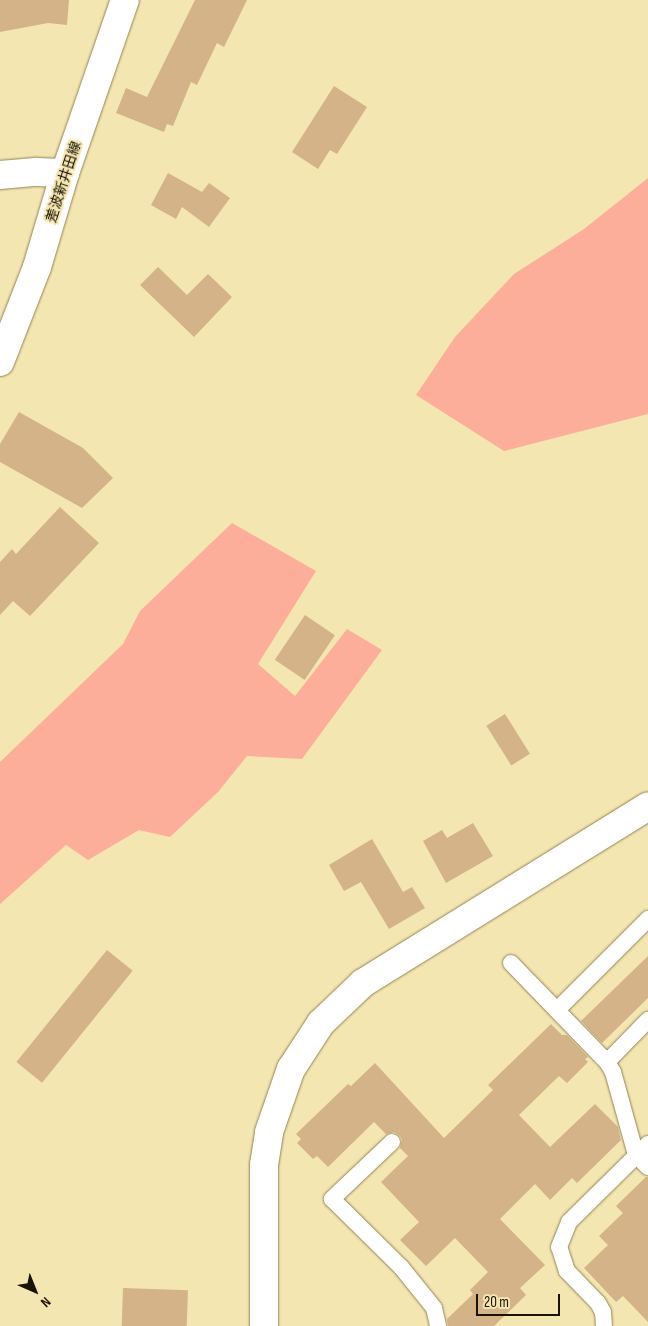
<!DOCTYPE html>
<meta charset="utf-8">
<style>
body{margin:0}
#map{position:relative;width:648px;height:1326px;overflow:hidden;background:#f4e6b1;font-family:"Sofia Sans Condensed","Noto Sans JP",sans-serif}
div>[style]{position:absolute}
.green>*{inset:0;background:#fcae9a}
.building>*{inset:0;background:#d3b387;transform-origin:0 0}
.roads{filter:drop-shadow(0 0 1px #918453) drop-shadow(0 0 1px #918453)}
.lane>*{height:16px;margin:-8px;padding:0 8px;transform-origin:8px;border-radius:8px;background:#fff}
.street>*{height:28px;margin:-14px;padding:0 14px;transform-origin:14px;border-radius:14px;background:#fff}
.secondary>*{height:28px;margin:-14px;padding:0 14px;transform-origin:14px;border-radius:14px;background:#fff}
span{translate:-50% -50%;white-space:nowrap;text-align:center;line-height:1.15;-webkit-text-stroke:4px #f4e6b1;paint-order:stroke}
.street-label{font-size:14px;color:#181302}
.north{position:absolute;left:10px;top:1266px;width:50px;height:50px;-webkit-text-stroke:4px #f4e6b1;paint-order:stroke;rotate:136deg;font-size:14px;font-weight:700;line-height:20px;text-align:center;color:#181302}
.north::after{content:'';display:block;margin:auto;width:18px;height:22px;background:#181302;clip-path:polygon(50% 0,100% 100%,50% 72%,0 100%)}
.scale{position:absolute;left:476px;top:1294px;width:84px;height:22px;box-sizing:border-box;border:2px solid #181302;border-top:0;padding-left:6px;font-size:15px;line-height:18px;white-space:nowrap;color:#181302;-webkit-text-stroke:4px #f4e6b1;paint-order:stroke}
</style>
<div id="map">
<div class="green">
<div style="clip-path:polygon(648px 178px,648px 414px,504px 451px,416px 395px,455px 337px,514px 274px,584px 229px)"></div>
<div style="clip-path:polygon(232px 523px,316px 571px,258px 664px,295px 696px,347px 629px,382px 650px,302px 759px,247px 756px,218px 792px,170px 837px,139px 830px,88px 860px,66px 845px,0 904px,0 762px,123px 644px,140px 611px)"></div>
</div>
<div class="building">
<div style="clip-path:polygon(0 0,69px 0,67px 25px,48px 23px,0 32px)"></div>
<div style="clip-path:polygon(195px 0,247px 0,224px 47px,217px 43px,197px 85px,191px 82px,173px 126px,167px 124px,164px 132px,116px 113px,126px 88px,147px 97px)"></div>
<div style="clip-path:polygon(334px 86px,367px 107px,337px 154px,330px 150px,318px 169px,292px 152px)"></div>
<div style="clip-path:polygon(168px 173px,202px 192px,209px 183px,230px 198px,209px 227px,182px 207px,176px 219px,151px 205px)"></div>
<div style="clip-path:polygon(158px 267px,187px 295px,208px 274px,232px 297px,194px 337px,140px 285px)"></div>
<div style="clip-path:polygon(19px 412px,83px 448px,113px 478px,82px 508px,0 462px,0 444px)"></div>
<div style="clip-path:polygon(60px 507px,99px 543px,30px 616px,13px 601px,0 615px,0 562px,12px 549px,16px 554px)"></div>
<div style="left:305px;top:615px;width:36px;height:54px;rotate:34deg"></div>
<div style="left:505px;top:714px;width:47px;height:22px;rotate:58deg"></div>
<div style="clip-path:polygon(473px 823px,493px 856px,446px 883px,423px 841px,442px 830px,447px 838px)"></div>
<div style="clip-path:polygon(372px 839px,403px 892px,412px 887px,425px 908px,389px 929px,361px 882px,344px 891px,329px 865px)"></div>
<div style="left:107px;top:950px;width:33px;height:144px;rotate:39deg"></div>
<div style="clip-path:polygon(648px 956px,648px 998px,602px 1043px,581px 1021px)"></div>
<div style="clip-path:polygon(551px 1024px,562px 1035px,567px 1035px,588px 1057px,585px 1059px,588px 1062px,567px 1083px,559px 1076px,519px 1115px,550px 1147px,595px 1104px,618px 1127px,621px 1140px,577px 1183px,572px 1178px,550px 1200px,535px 1184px,500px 1219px,545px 1265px,520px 1288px,526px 1295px,494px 1326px,448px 1326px,447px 1319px,473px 1294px,470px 1290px,488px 1272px,455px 1238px,426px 1266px,400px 1240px,419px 1222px,381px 1182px,408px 1156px,400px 1148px,402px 1140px,400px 1136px,394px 1132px,386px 1134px,374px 1122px,328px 1167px,317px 1156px,313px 1159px,297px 1143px,301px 1139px,296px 1134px,348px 1084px,351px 1086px,375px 1063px,444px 1138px,493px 1090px,488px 1085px)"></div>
<div style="clip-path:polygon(646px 1177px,648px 1177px,648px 1322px,623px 1296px,616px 1302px,584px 1268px,608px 1245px,599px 1236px,623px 1213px,616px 1206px)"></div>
<div style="left:123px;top:1288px;width:65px;height:38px;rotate:2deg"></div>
</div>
<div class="roads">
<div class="lane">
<div style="left:511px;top:963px;width:138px;rotate:45.9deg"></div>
<div style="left:607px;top:1062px;width:12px;rotate:59deg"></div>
<div style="left:613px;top:1072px;width:86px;rotate:74.5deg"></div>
<div style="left:636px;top:1155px;width:17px;rotate:45deg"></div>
<div style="left:557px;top:1010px;width:129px;rotate:-45deg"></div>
<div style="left:607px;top:1062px;width:59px;rotate:-45.7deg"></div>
<div style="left:392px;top:1142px;width:83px;rotate:136.5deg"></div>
<div style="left:332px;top:1199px;width:97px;rotate:44.6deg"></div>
<div style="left:401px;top:1267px;width:53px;rotate:51.2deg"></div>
<div style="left:434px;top:1308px;width:18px;rotate:77deg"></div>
<div style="left:604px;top:1326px;width:14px;rotate:-94deg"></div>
<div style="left:603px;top:1312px;width:10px;rotate:-119deg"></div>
<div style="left:598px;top:1303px;width:45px;rotate:-134.1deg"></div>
<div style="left:567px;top:1271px;width:25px;rotate:-108deg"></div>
<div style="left:559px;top:1247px;width:27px;rotate:-68deg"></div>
<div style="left:569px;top:1222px;width:111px;rotate:-44.6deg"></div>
</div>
<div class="street">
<div style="left:0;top:175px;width:36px;rotate:-5deg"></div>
<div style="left:36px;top:172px;width:29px;rotate:2deg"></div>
<div style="left:264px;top:1326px;width:161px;rotate:-90deg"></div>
<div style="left:264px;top:1165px;width:33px;rotate:-81deg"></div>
<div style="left:269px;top:1132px;width:67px;rotate:-70.8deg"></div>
<div style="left:291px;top:1069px;width:55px;rotate:-56.9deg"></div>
<div style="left:321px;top:1023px;width:58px;rotate:-43.6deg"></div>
<div style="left:363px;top:983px;width:335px;rotate:-31.8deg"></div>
</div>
<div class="secondary">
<div style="left:0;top:362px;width:102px;rotate:-68.7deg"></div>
<div style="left:37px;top:267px;width:98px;rotate:-73.4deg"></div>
<div style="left:65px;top:173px;width:183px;rotate:-70.9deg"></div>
</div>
</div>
<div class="street-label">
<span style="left:64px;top:182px;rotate:-72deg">差波新井田線</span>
</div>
<div class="north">N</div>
<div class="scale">20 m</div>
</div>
